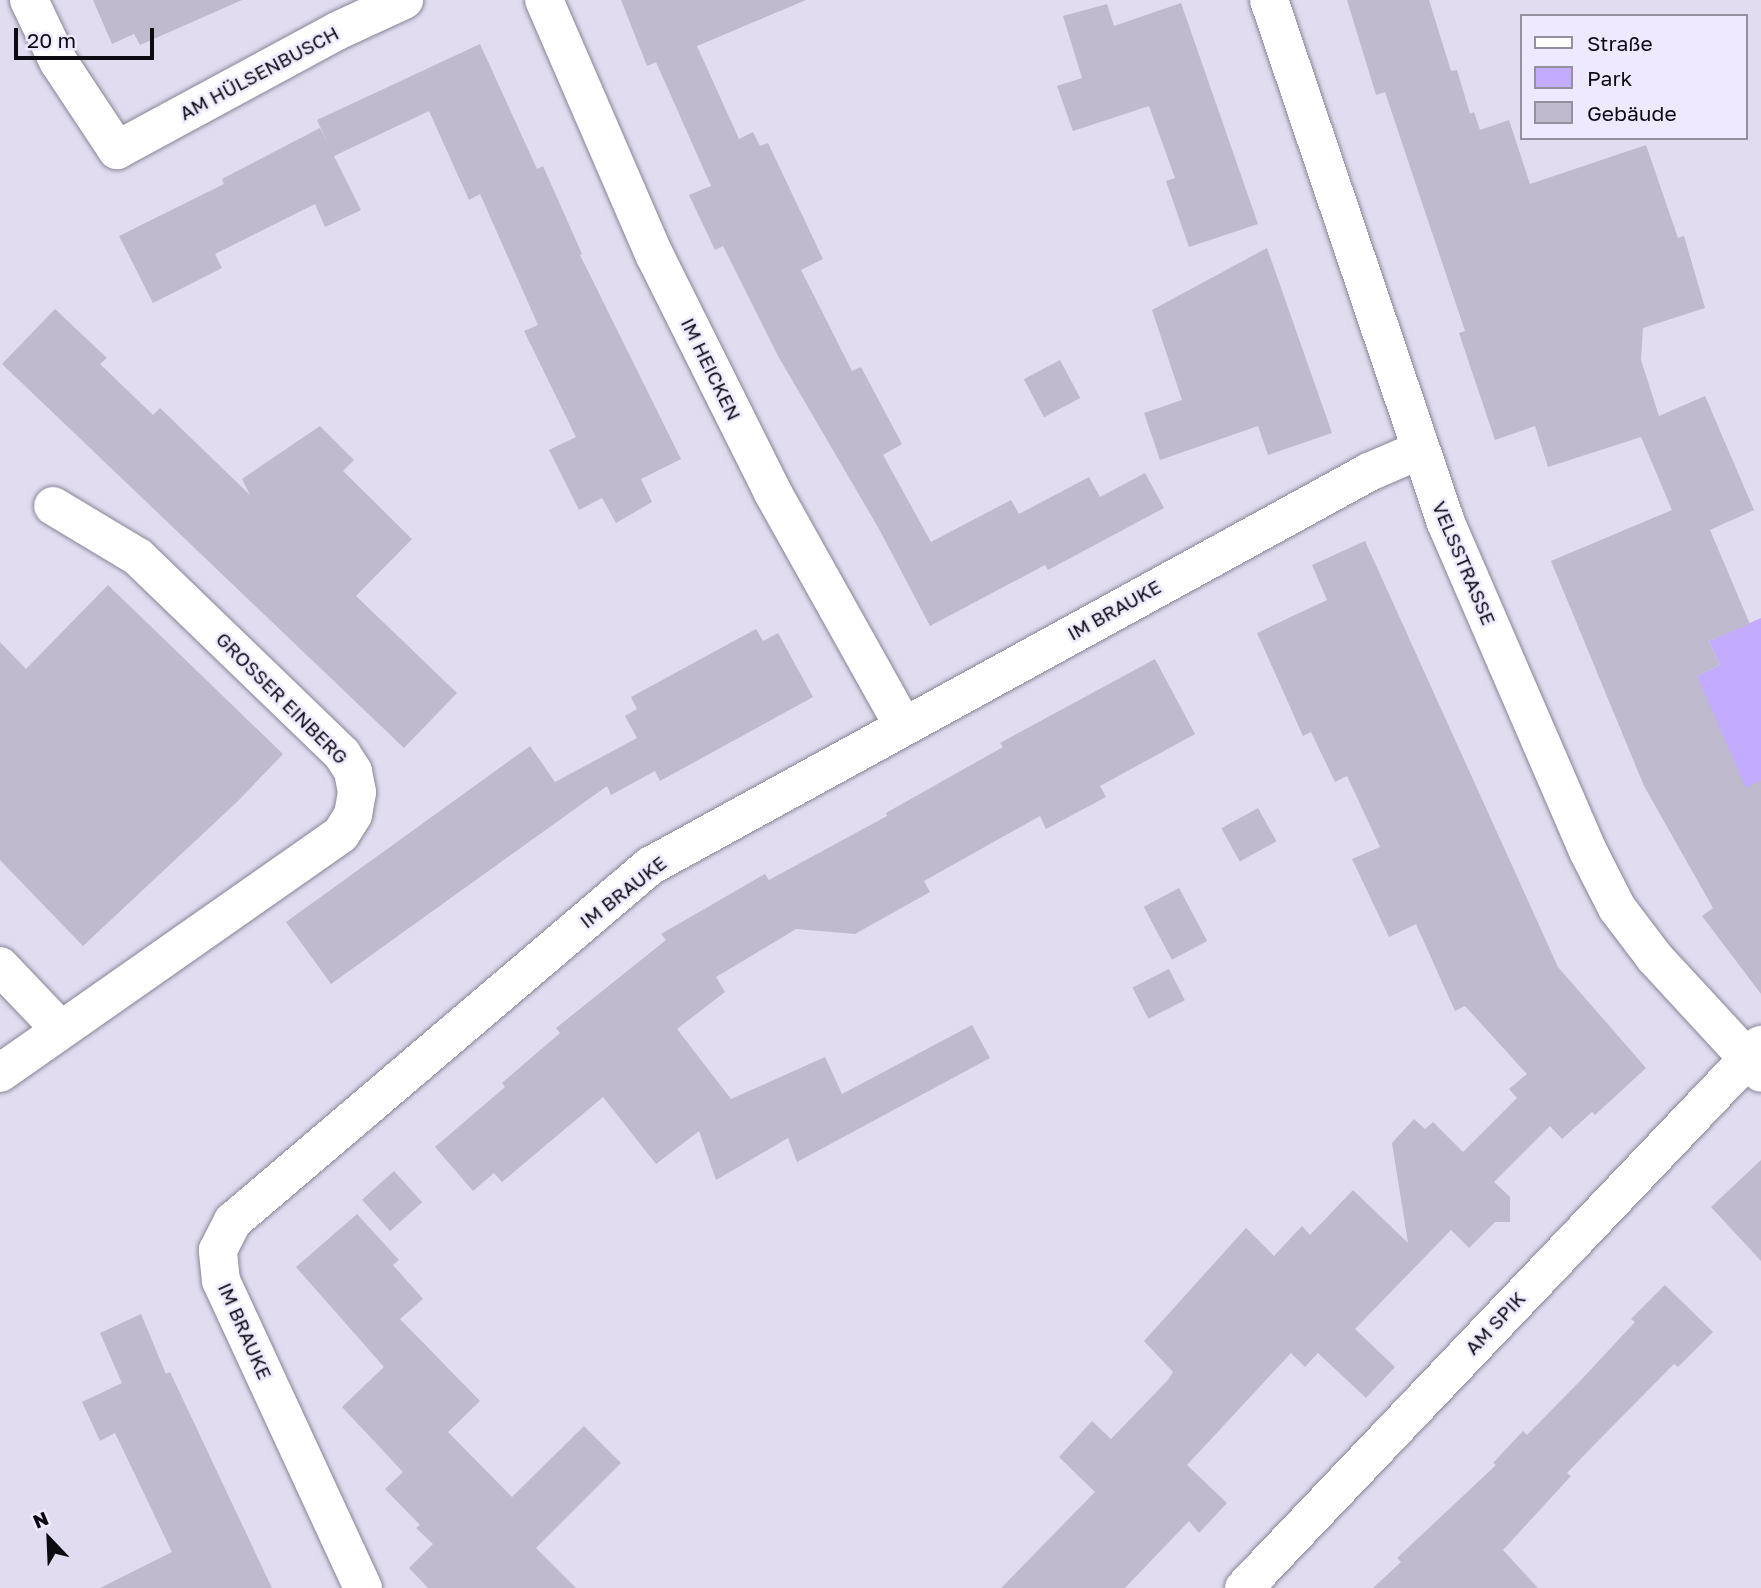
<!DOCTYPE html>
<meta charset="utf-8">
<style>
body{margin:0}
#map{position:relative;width:1761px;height:1588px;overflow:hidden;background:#e1dcf0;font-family:"Golos Text",sans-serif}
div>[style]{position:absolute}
.green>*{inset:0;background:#c3abfe}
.building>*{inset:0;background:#bfbace;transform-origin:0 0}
.roads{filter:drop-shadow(0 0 2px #888496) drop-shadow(0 0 2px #888496)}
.minor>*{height:38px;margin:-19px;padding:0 19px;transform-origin:19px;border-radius:19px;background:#fff}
span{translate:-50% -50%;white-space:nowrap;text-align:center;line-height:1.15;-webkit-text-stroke:5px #eee9fe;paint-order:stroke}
.street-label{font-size:19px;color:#0d0b12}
.legend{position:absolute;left:1520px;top:14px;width:228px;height:126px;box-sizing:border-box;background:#eee9fe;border:2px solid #9490a0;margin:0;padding:9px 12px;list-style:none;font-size:21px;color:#0d0b12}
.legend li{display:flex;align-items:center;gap:14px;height:35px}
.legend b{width:35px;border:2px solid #9490a0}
.north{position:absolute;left:14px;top:1504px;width:70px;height:70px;-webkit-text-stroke:5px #eee9fe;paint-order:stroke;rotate:337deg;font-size:19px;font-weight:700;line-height:28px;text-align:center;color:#0d0b12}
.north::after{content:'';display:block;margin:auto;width:24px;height:32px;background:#0d0b12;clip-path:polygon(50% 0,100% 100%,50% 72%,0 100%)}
.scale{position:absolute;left:14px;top:28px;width:140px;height:32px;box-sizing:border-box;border:4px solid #0d0b12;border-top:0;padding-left:9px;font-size:21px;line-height:24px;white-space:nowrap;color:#0d0b12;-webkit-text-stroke:5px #eee9fe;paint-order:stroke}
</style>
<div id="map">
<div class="green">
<div style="clip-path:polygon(1761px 618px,1761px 800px,1715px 806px,1697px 676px,1720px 665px,1709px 641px)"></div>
</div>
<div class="building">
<div style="clip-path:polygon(93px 0,242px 0,140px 45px,134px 34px,112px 44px)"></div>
<div style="clip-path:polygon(621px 0,806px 0,697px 46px,739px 139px,753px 132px,760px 146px,768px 143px,823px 259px,801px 270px,852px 371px,861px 367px,902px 444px,883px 455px,931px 542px,1011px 500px,1019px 514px,1089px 477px,1100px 497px,1145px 473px,1164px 508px,1048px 570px,1045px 565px,930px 626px,879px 529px,778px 356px,723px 246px,715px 250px,689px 195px,711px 186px,656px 62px,647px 66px)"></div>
<div style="clip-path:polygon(1347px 0,1429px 0,1451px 71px,1457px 70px,1470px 114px,1474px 112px,1480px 130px,1509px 120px,1530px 184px,1646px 145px,1678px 238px,1684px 236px,1705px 308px,1643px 328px,1641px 360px,1659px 416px,1705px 396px,1754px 510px,1710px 530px,1750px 624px,1709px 641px,1720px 665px,1697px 676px,1746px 788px,1761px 780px,1761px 994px,1702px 916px,1713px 908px,1644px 786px,1551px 561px,1672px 510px,1641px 437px,1548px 467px,1535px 426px,1495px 440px,1459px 333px,1465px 331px,1385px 92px,1376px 95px)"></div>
<div style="clip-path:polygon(1181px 3px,1258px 224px,1189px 247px,1166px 181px,1175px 178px,1149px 106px,1073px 131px,1057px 86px,1082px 78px,1063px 16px,1107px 4px,1114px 26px)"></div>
<div style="clip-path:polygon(480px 44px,537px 169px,543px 166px,582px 254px,580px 255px,681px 459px,641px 479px,652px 502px,616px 523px,602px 498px,579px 510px,549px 450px,576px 437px,524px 331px,538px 325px,480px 194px,469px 200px,429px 111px,334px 156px,361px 210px,325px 227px,315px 204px,215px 254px,222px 268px,153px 303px,119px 236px,224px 184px,222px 179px,320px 128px,329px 146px,317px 120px)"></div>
<div style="clip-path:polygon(1267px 248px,1332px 433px,1268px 455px,1258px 426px,1160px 460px,1144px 413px,1182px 400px,1152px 310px)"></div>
<div style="clip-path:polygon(55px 309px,107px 358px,100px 364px,153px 415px,160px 408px,250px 495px,242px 479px,320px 426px,354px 460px,343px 471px,412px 539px,356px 596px,457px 693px,404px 748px,2px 364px)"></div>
<div style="left:1060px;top:360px;width:43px;height:41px;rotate:62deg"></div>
<div style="clip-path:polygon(1365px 541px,1558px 967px,1646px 1068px,1595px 1115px,1592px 1112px,1562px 1139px,1550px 1126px,1494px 1182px,1510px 1197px,1510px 1222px,1495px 1222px,1469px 1248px,1451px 1230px,1355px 1329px,1395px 1367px,1366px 1398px,1318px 1353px,1305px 1367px,1291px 1353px,1187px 1465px,1227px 1503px,1199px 1533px,1189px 1521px,1125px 1588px,1001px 1588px,1095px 1492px,1059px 1457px,1092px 1421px,1111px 1439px,1168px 1380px,1173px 1372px,1144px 1341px,1246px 1228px,1274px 1256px,1302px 1226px,1310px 1235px,1353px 1190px,1408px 1243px,1392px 1143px,1414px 1119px,1425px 1129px,1433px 1122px,1463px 1152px,1517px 1098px,1509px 1089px,1527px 1074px,1465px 1006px,1455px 1011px,1416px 924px,1389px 937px,1352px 859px,1380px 847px,1347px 776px,1335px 782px,1311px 732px,1303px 736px,1257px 633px,1327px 600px,1312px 565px)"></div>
<div style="clip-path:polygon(108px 585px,283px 754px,239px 800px,83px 946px,0 860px,0 642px,26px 669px)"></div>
<div style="clip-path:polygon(756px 629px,763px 641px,778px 633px,813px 697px,660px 781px,655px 771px,611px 795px,607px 786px,331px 984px,286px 922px,530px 746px,555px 782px,637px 738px,625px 716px,637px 709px,631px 697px)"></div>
<div style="clip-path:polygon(1155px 659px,1195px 734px,1100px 786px,1106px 797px,1046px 829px,1040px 816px,924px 881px,930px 892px,855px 934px,796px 929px,716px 977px,725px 992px,677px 1029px,731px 1099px,825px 1057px,842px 1094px,972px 1025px,990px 1058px,797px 1162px,788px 1138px,716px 1180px,699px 1131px,656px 1164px,603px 1097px,502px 1182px,494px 1173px,473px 1191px,435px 1147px,505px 1087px,502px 1083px,560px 1033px,556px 1028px,666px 940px,661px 934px,765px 874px,769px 880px,887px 816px,886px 813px,1003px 747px,1000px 743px)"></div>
<div style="left:1258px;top:808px;width:38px;height:42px;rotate:61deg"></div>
<div style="left:1179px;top:888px;width:60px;height:40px;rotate:62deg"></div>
<div style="left:1169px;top:969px;width:35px;height:41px;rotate:63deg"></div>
<div style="clip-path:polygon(1761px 1160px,1761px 1261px,1711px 1207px)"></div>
<div style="left:394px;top:1171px;width:42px;height:43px;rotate:48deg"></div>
<div style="clip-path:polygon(357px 1214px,399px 1260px,393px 1265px,423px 1299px,400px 1319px,480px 1401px,448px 1432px,512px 1497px,584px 1426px,621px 1463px,536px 1548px,576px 1588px,428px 1588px,409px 1568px,433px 1544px,416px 1528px,420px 1525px,385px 1489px,403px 1472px,342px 1407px,384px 1367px,296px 1267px)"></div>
<div style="clip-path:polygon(1665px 1285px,1713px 1332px,1678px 1367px,1674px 1364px,1592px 1447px,1567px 1473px,1571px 1476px,1503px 1550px,1538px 1588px,1373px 1588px,1401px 1562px,1397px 1558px,1496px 1465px,1493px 1463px,1523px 1431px,1527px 1435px,1581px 1380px,1635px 1322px,1631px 1319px)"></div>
<div style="clip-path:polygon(141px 1314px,166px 1374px,170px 1372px,272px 1588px,100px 1588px,172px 1552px,115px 1433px,100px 1441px,82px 1402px,122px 1383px,100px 1333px)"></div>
</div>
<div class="roads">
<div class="minor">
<div style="left:29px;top:0;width:68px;rotate:64.6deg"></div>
<div style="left:58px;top:61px;width:107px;rotate:56.5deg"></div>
<div style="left:117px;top:150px;width:250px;rotate:-28.4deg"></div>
<div style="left:337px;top:31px;width:74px;rotate:-24.8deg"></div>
<div style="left:544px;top:0;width:279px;rotate:66.6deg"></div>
<div style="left:655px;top:256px;width:263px;rotate:63.5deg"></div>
<div style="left:772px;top:491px;width:268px;rotate:60.8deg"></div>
<div style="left:1269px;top:0;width:552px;rotate:71.3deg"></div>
<div style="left:1446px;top:523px;width:357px;rotate:66.6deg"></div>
<div style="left:1588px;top:851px;width:64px;rotate:63deg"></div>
<div style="left:1617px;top:908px;width:63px;rotate:52.8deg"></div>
<div style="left:1655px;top:958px;width:156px;rotate:47.3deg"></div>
<div style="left:0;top:966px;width:87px;rotate:46.4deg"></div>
<div style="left:0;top:1073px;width:416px;rotate:-35deg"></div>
<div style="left:341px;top:834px;width:22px;rotate:-58deg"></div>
<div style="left:353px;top:815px;width:23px;rotate:-80deg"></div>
<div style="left:357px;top:792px;width:21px;rotate:-101deg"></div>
<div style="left:353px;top:771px;width:20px;rotate:-123deg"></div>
<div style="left:342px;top:754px;width:284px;rotate:-136deg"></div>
<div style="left:138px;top:557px;width:99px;rotate:-149deg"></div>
<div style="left:363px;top:1588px;width:338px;rotate:-114.8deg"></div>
<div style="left:221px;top:1281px;width:31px;rotate:-96deg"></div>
<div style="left:218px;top:1250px;width:33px;rotate:-63deg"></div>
<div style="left:233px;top:1221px;width:548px;rotate:-40.41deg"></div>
<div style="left:650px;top:866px;width:820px;rotate:-28.72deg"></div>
<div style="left:1369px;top:472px;width:56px;rotate:-23.3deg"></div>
<div style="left:1244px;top:1588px;width:750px;rotate:-46.41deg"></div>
</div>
</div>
<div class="street-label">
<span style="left:259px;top:73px;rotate:-28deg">AM HÜLSENBUSCH</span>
<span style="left:711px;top:369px;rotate:64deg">IM HEICKEN</span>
<span style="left:1464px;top:563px;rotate:67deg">VELSSTRASSE</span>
<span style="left:1114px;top:610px;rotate:-29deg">IM BRAUKE</span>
<span style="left:282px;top:698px;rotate:45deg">GROSSER EINBERG</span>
<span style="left:623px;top:892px;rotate:-38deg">IM BRAUKE</span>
<span style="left:1495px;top:1323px;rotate:-47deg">AM SPIK</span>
<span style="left:245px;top:1331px;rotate:66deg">IM BRAUKE</span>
</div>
<ul class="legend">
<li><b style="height:9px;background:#fff"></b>Straße</li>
<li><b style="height:19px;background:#c3abfe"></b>Park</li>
<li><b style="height:19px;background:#bfbace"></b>Gebäude</li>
</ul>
<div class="north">N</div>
<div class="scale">20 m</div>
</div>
